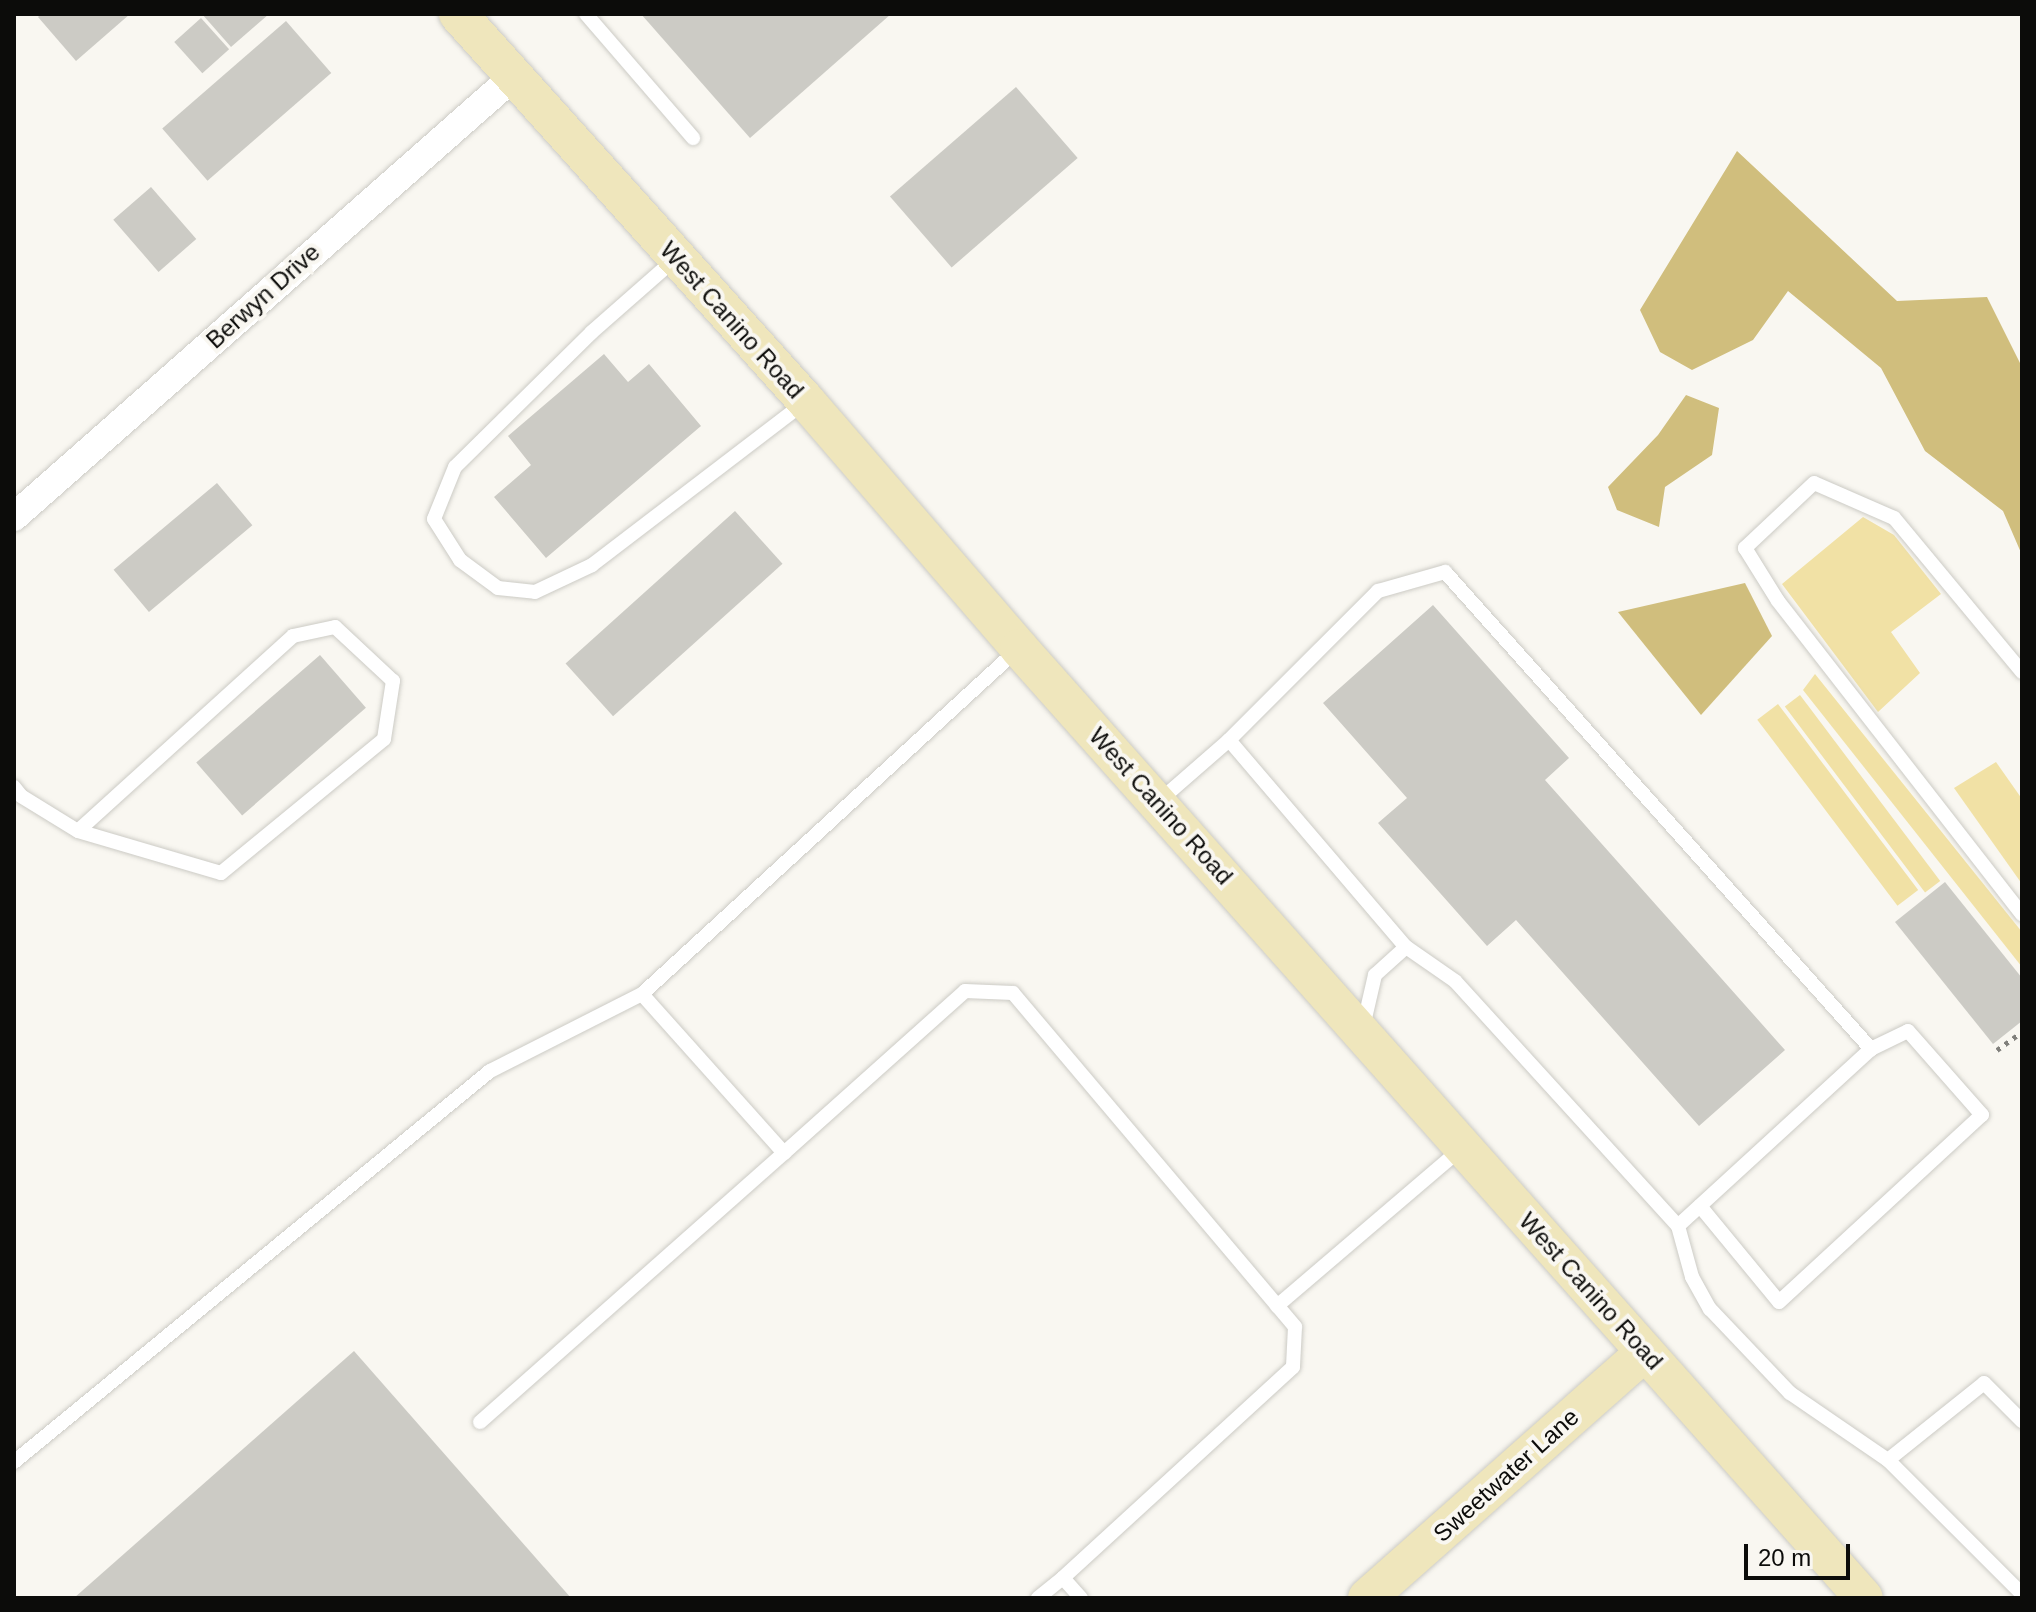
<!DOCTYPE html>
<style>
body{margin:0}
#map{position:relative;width:2036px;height:1612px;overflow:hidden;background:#f9f7f1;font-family:Arial,sans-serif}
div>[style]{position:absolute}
.green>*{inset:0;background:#f1e1a5;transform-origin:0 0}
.forest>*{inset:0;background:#d0be7d}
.building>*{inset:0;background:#cccbc5;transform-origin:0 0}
.path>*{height:5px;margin-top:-2.5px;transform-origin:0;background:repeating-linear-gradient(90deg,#81807c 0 4px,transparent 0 10px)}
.roads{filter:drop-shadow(0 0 2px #cccbc5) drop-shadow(0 0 2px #cccbc5)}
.lane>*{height:14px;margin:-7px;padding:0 7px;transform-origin:7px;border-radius:7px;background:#fff}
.street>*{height:28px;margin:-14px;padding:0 14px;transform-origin:14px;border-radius:14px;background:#fff}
.secondary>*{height:38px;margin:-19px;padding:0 19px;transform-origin:19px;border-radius:19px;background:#efe6bc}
span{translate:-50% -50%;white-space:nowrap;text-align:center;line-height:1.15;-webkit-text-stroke:8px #f9f7f1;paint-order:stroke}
.street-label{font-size:24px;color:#0c0c0a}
.frame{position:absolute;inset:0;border:16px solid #0c0c0a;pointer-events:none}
.scale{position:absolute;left:1744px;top:1544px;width:106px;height:36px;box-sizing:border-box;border:4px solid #0c0c0a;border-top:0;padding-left:10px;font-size:24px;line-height:28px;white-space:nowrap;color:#0c0c0a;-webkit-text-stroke:6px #f9f7f1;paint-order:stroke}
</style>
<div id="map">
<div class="green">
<div style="clip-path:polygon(1863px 517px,1894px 535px,1941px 594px,1891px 632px,1920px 673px,1878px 712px,1782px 584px)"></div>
<div style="clip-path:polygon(1815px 674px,2022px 932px,2022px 967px,1803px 690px)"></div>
<div style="left:1800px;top:695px;width:233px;height:19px;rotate:53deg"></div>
<div style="left:1778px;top:704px;width:233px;height:26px;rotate:53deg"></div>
<div style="clip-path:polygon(1996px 762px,2022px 799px,2022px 884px,1954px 788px)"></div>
</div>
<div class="forest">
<div style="clip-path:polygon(1737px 151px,1897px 301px,1987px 297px,2022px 367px,2022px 555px,2003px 511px,1925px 451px,1881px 368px,1788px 291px,1753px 340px,1692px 370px,1660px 352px,1640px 310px)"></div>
<div style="clip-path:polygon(1686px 395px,1719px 408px,1712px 455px,1665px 487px,1659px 527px,1617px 510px,1608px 487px,1658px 435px)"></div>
<div style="clip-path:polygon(1745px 583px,1772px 636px,1701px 715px,1618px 612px)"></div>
</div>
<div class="building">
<div style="clip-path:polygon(41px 14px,130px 14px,76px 61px,38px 17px)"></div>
<div style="clip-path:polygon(202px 14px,269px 14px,231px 47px)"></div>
<div style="clip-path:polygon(641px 14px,891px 14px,750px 138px)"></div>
<div style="left:201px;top:18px;width:42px;height:36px;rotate:48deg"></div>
<div style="left:286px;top:21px;width:69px;height:164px;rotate:49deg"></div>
<div style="left:1016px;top:87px;width:94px;height:167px;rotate:49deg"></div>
<div style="left:151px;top:187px;width:69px;height:50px;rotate:49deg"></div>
<div style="clip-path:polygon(604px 354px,628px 382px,649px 364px,701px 426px,546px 558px,494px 497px,531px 465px,508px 436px)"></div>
<div style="left:217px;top:483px;width:55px;height:135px;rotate:50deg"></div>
<div style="left:735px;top:511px;width:71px;height:228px;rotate:48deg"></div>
<div style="clip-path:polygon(1433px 605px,1569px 758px,1545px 780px,1785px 1050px,1699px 1126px,1516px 920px,1487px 946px,1378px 823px,1407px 798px,1323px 703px)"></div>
<div style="left:320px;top:655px;width:70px;height:164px;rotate:49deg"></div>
<div style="clip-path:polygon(1945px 882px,2022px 978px,2022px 1021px,1993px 1044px,1895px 922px)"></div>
<div style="clip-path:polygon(354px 1351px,571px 1598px,74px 1598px)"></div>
</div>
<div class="path">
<div style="left:1997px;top:1050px;width:31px;rotate:-36deg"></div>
</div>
<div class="roads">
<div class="lane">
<div style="left:586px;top:14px;width:164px;rotate:49.2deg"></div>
<div style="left:675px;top:259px;width:111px;rotate:138.7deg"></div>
<div style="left:592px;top:332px;width:192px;rotate:135.4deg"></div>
<div style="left:455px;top:467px;width:56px;rotate:112deg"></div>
<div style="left:434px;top:519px;width:49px;rotate:57.6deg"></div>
<div style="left:460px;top:560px;width:47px;rotate:36.4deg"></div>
<div style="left:498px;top:588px;width:37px;rotate:6deg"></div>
<div style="left:535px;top:592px;width:63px;rotate:-25.3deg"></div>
<div style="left:592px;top:565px;width:268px;rotate:-37.4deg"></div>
<div style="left:2022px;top:672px;width:200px;rotate:-129.7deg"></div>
<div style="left:1894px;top:518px;width:87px;rotate:-156.4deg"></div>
<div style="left:1814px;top:483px;width:95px;rotate:136.7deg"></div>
<div style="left:1745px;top:548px;width:62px;rotate:58.1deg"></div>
<div style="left:1778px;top:601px;width:397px;rotate:52.1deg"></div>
<div style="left:1229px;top:740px;width:211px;rotate:-45deg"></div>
<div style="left:1378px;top:591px;width:70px;rotate:-15.8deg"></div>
<div style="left:1445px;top:572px;width:640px;rotate:48.23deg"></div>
<div style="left:1871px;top:1049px;width:262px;rotate:137.5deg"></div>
<div style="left:1678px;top:1226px;width:331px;rotate:-132.3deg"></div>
<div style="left:1455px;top:981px;width:60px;rotate:-145.2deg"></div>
<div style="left:14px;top:787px;width:11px;rotate:52deg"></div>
<div style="left:21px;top:796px;width:67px;rotate:31.6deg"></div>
<div style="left:78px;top:831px;width:149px;rotate:16.4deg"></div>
<div style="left:221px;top:873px;width:211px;rotate:-39.4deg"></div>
<div style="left:384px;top:739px;width:59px;rotate:-81.2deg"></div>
<div style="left:393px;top:681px;width:79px;rotate:-137deg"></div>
<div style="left:335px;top:627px;width:43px;rotate:167.9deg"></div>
<div style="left:293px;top:636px;width:290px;rotate:137.8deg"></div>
<div style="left:1158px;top:802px;width:94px;rotate:-41.1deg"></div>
<div style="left:1229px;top:740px;width:272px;rotate:49.5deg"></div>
<div style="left:1406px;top:947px;width:42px;rotate:137.9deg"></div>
<div style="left:1375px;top:975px;width:53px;rotate:103deg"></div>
<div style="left:784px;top:1153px;width:243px;rotate:-41.8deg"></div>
<div style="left:965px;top:991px;width:48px;rotate:2.4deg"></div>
<div style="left:1013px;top:993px;width:437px;rotate:49.8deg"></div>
<div style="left:1295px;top:1327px;width:40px;rotate:92.9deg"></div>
<div style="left:1293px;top:1367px;width:312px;rotate:137.5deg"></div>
<div style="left:1063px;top:1578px;width:27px;rotate:48deg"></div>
<div style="left:1700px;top:1206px;width:124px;rotate:50.5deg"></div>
<div style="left:1779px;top:1302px;width:276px;rotate:-42.7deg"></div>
<div style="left:1982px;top:1115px;width:112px;rotate:-131.4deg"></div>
<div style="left:1908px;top:1031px;width:41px;rotate:154.1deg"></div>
<div style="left:1678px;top:1226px;width:53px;rotate:74.6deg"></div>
<div style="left:1692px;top:1277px;width:37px;rotate:61deg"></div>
<div style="left:1710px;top:1309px;width:116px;rotate:46.4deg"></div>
<div style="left:1790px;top:1393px;width:119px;rotate:34.4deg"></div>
<div style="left:1888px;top:1460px;width:190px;rotate:45deg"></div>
<div style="left:1277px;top:1306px;width:243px;rotate:-40.5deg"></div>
<div style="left:480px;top:1422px;width:406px;rotate:-41.5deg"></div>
<div style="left:784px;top:1153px;width:213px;rotate:-131.8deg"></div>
<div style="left:1888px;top:1460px;width:123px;rotate:-38.7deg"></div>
<div style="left:1984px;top:1383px;width:54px;rotate:45deg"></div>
<div style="left:14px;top:1462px;width:616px;rotate:-39.4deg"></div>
<div style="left:490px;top:1071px;width:170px;rotate:-26.9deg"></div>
<div style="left:642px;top:994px;width:512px;rotate:-42.54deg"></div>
<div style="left:1038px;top:1598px;width:32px;rotate:-39deg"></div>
</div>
<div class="street">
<div style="left:14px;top:517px;width:665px;rotate:-41.4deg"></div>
</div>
<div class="secondary">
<div style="left:458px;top:14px;width:520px;rotate:48.04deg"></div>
<div style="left:806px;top:401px;width:326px;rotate:49.2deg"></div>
<div style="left:1019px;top:648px;width:1271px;rotate:48.35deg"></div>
<div style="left:1367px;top:1598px;width:371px;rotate:-41.5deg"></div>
</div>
</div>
<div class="street-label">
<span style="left:263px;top:296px;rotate:-42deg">Berwyn Drive</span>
<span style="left:732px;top:320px;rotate:48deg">West Canino Road</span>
<span style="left:1161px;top:806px;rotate:48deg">West Canino Road</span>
<span style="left:1591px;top:1291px;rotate:48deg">West Canino Road</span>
<span style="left:1506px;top:1475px;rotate:-42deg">Sweetwater Lane</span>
</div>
<div class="frame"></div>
<div class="scale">20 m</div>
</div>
